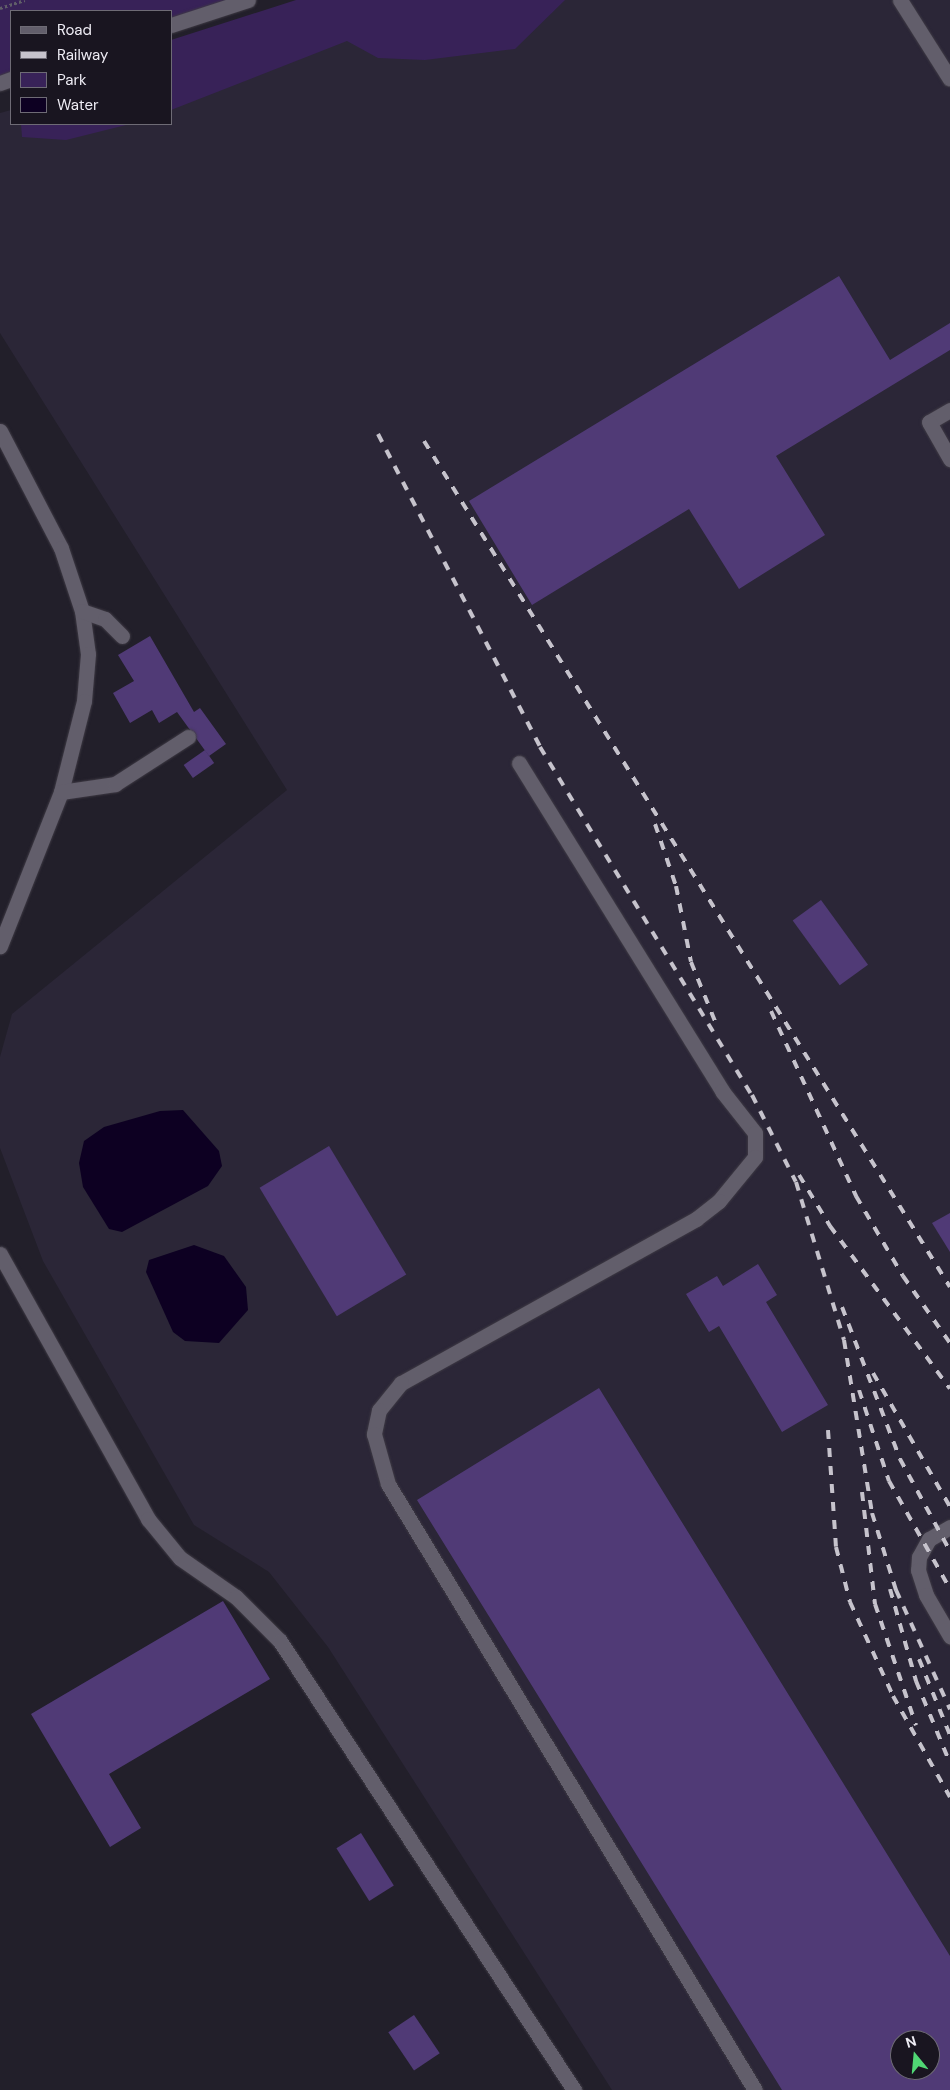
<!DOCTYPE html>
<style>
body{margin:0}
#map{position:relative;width:950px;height:2090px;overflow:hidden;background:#221f2a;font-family:"DM Sans",sans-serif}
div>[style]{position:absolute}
.built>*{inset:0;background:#2b2637}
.green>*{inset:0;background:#382258}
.water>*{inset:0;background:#0d0022}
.building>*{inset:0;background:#503a76;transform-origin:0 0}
.path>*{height:3px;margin-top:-1.5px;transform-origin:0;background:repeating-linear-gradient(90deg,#605e68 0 2.5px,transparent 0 5px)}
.roads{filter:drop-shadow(0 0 1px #3e3a44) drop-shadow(0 0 1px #3e3a44)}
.minor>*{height:15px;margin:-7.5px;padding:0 7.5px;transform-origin:7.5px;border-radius:7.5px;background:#625e6b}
.rail>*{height:4px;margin-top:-2px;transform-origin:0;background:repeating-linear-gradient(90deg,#c6c3cc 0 9px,transparent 0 18px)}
span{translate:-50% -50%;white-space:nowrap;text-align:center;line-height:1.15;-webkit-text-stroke:5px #191520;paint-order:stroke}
.legend{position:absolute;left:10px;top:10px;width:162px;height:115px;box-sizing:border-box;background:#191520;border:1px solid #6e6b75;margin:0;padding:6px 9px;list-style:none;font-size:15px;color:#eeecf4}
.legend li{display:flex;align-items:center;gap:10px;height:25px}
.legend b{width:25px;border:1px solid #6e6b75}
.north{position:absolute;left:890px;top:2030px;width:50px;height:50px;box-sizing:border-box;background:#191520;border:1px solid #6e6b75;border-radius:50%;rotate:343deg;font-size:14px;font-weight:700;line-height:20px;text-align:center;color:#eeecf4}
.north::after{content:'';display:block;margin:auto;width:18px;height:22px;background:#50d674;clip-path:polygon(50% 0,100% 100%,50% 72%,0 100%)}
</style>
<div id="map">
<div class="built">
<div style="clip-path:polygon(evenodd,336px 0,950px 0,950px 2090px,612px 2090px,328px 1647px,269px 1572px,194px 1525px,43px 1261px,0 1148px,0 1057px,12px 1014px,287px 790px,0 333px,0 113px,11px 110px,11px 124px,171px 124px,171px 56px,336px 0,900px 2040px,930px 2040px,930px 2070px,900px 2070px,900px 2040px)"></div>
</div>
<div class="green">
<div style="clip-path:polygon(0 0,242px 0,171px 24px,171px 11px,11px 11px,11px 79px,0 83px)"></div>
<div style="clip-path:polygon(296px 0,565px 0,515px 49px,425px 60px,378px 58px,347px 41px,171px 110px,171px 40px)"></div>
<div style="clip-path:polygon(21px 124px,130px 124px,66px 140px,22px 137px)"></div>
</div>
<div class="water">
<div style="clip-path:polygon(183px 1110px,219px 1151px,222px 1166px,208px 1186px,122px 1232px,109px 1229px,83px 1187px,79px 1163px,84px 1141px,104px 1127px,160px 1111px)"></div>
<div style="clip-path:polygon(194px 1245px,224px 1256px,246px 1287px,248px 1310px,219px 1343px,185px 1341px,173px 1332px,146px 1272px,149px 1260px)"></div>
</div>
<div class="building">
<div style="clip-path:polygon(839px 276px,890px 360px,950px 323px,950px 350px,776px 456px,825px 535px,739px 589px,689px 509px,532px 605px,469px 501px)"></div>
<div style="clip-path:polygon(150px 636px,194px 712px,200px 708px,226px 744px,209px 756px,177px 712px,159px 723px,152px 710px,130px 723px,113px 693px,134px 681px,118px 655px)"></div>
<div style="left:205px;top:750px;width:16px;height:26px;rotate:55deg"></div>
<div style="left:821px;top:900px;width:80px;height:35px;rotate:54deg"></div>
<div style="left:329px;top:1146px;width:150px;height:81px;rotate:59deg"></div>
<div style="clip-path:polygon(950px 1213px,950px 1252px,932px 1223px)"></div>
<div style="clip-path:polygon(758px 1264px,777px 1295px,766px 1302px,828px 1405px,782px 1432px,719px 1326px,709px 1332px,686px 1294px,717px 1276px,723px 1286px)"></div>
<div style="clip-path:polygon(evenodd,599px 1388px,950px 1956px,950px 2090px,782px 2090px,417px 1500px,599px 1388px,900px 2040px,930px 2040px,930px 2070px,900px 2070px,900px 2040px)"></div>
<div style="clip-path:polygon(223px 1601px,270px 1679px,109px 1774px,141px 1828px,110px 1847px,31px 1714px)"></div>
<div style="left:361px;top:1833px;width:62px;height:29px;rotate:58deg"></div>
<div style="left:414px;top:2015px;width:46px;height:31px;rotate:56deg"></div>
</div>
<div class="path">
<div style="left:0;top:8px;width:26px;rotate:-18deg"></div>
</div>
<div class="roads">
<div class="minor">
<div style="left:900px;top:0;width:93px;rotate:57.7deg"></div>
<div style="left:171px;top:25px;width:81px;rotate:-18deg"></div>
<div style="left:0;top:83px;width:12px;rotate:-20deg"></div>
<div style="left:950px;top:410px;width:24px;rotate:150deg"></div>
<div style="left:929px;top:422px;width:43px;rotate:60.4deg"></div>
<div style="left:0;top:431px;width:132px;rotate:62.5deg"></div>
<div style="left:61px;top:548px;width:66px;rotate:71.6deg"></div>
<div style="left:82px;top:611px;width:43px;rotate:82.1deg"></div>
<div style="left:88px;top:654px;width:47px;rotate:94.9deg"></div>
<div style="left:84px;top:701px;width:94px;rotate:104.2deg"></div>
<div style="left:61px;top:792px;width:166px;rotate:111.6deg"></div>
<div style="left:82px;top:611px;width:24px;rotate:19deg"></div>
<div style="left:105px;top:619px;width:24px;rotate:45deg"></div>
<div style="left:519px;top:763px;width:386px;rotate:58.2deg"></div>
<div style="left:722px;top:1091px;width:53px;rotate:51.8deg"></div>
<div style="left:755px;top:1133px;width:24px;rotate:90deg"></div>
<div style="left:755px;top:1157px;width:57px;rotate:129.3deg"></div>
<div style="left:719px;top:1201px;width:29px;rotate:142deg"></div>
<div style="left:696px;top:1219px;width:338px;rotate:150.9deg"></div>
<div style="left:401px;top:1383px;width:35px;rotate:129deg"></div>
<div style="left:379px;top:1410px;width:25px;rotate:102deg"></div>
<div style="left:374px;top:1434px;width:52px;rotate:74.4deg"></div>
<div style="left:388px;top:1484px;width:708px;rotate:58.8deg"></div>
<div style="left:61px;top:792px;width:55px;rotate:-8.4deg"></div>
<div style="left:115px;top:784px;width:87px;rotate:-32.8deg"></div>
<div style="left:0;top:1254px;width:304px;rotate:60.8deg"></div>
<div style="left:148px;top:1519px;width:50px;rotate:50.6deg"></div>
<div style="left:180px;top:1558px;width:68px;rotate:34.9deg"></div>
<div style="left:236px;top:1597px;width:62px;rotate:45deg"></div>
<div style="left:280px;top:1641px;width:537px;rotate:56.78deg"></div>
<div style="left:950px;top:1527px;width:24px;rotate:150deg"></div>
<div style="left:929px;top:1539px;width:21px;rotate:119deg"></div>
<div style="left:919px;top:1557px;width:13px;rotate:94deg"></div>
<div style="left:918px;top:1570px;width:26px;rotate:72deg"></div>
<div style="left:926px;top:1595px;width:48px;rotate:59.7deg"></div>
</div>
</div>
<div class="rail">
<div style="left:378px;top:434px;width:352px;rotate:62.6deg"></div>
<div style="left:540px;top:747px;width:407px;rotate:58.7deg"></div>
<div style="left:752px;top:1095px;width:97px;rotate:63.2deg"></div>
<div style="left:796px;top:1182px;width:165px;rotate:73.1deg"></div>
<div style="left:844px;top:1340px;width:175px;rotate:80.8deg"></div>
<div style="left:872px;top:1513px;width:81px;rotate:72.7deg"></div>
<div style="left:896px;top:1590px;width:131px;rotate:65.6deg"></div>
<div style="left:424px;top:441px;width:996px;rotate:58.13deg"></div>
<div style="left:655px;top:824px;width:65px;rotate:71.3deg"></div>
<div style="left:676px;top:886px;width:77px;rotate:78.8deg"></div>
<div style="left:691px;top:962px;width:69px;rotate:67.9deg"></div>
<div style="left:771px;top:1011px;width:204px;rotate:65.3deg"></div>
<div style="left:856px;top:1196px;width:93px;rotate:59.6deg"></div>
<div style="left:903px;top:1276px;width:82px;rotate:55deg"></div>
<div style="left:799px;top:1175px;width:60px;rotate:58.7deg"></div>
<div style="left:830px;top:1226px;width:202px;rotate:53.6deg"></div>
<div style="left:842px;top:1307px;width:163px;rotate:69.1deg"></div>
<div style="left:900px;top:1459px;width:105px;rotate:61.5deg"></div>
<div style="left:873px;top:1373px;width:155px;rotate:60.1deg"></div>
<div style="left:859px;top:1390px;width:96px;rotate:71.8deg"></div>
<div style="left:889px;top:1481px;width:124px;rotate:60.5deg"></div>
<div style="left:828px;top:1430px;width:117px;rotate:86.1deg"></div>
<div style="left:836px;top:1547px;width:57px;rotate:75.7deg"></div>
<div style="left:850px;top:1602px;width:103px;rotate:65.4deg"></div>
<div style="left:893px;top:1696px;width:116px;rotate:60.6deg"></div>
<div style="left:862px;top:1492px;width:113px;rotate:83.4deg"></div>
<div style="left:875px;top:1604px;width:128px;rotate:71.3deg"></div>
<div style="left:890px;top:1589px;width:96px;rotate:74.2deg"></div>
<div style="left:916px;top:1681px;width:89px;rotate:67.5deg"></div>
<div style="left:919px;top:1659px;width:82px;rotate:67.8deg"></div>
</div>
<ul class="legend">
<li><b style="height:6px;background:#625e6b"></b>Road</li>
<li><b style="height:6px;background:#c6c3cc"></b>Railway</li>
<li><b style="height:14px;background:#382258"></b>Park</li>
<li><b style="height:14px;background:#0d0022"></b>Water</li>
</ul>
<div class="north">N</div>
</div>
